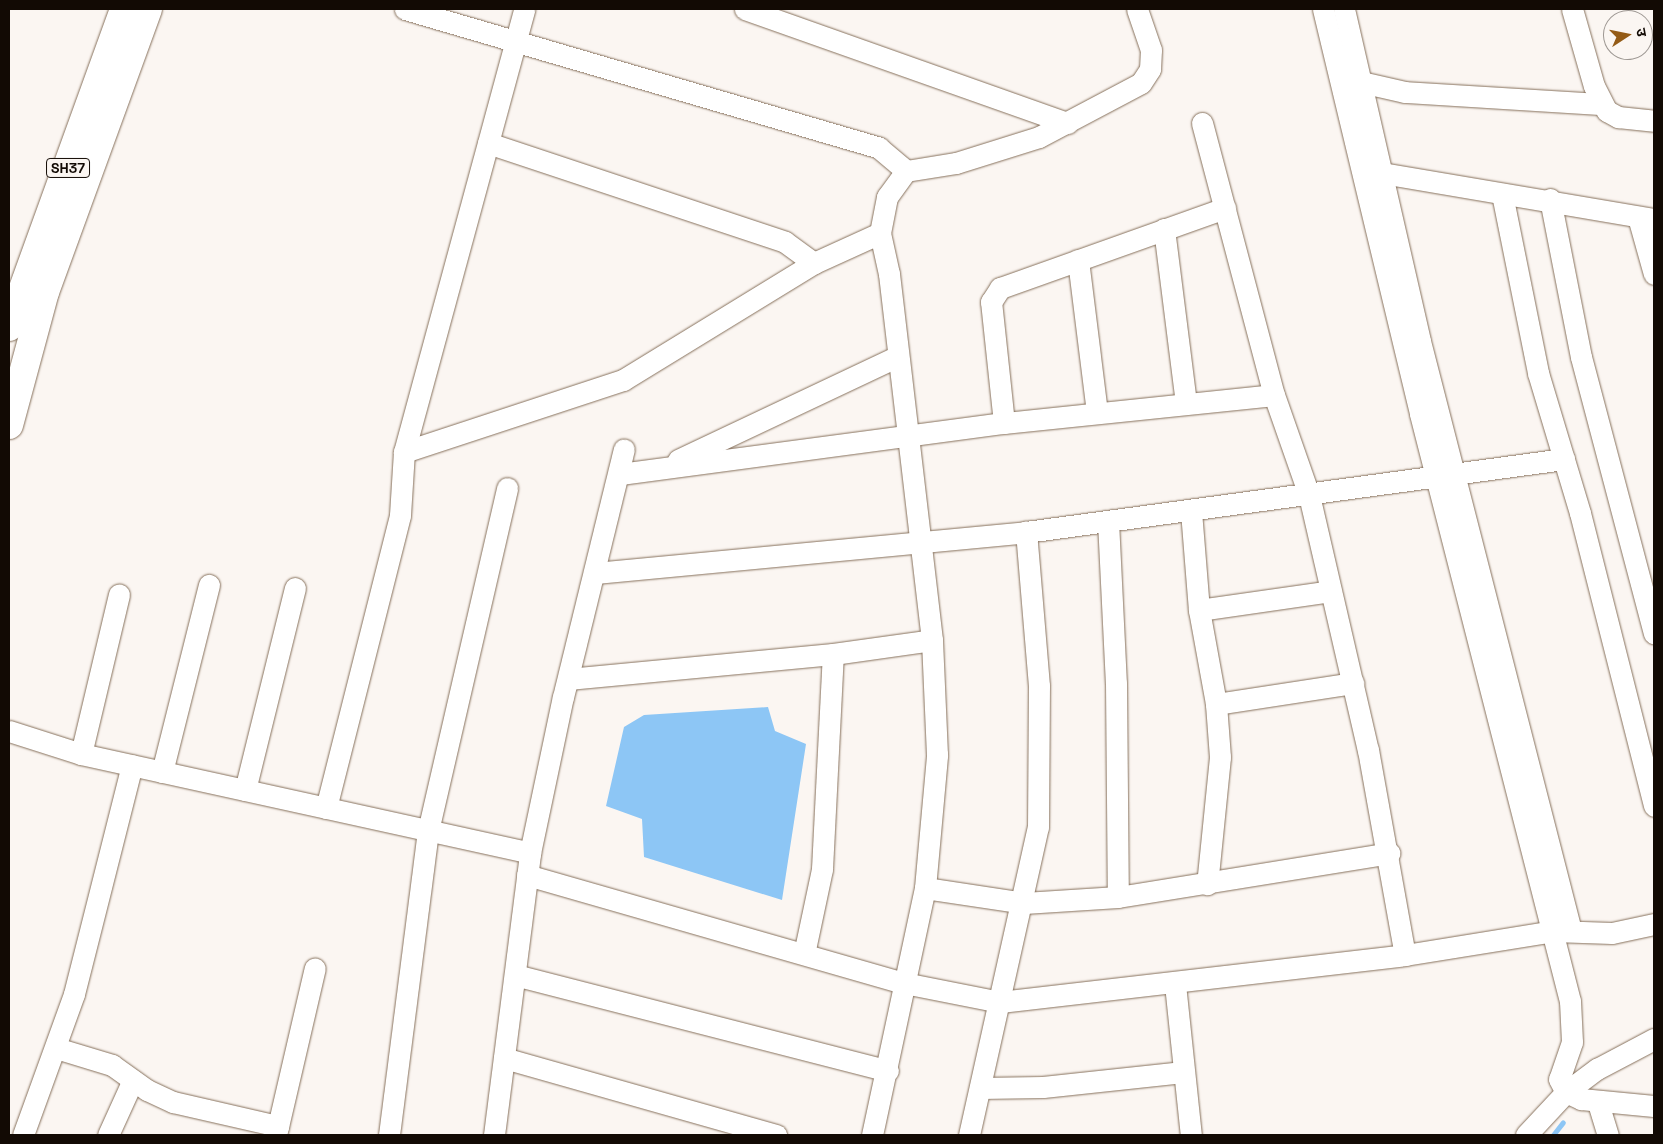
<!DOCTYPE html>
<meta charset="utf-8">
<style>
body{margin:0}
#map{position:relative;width:1663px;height:1144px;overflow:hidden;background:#fbf6f2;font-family:"Space Grotesk","Noto Sans Devanagari",sans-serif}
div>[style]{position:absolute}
.water>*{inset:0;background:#8dc6f5}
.stream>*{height:5px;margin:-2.5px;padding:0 2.5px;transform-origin:2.5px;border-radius:2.5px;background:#8dc6f5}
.roads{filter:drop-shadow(0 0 1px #86705b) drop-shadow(0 0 1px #86705b)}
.minor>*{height:21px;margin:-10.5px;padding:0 10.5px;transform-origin:10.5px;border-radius:10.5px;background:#fff}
.major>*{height:28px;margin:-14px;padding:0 14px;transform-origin:14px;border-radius:14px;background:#fff}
span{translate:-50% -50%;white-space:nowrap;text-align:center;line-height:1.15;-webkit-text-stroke:4.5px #fbf6f2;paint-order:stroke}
.shield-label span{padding:1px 4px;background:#fbf6f2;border:1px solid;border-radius:4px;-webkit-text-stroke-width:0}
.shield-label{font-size:14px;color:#120a04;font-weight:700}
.frame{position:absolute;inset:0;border:10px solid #120a04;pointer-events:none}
.north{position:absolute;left:1603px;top:10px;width:50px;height:50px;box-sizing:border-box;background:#fbf6f2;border:1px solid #9e9893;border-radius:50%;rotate:79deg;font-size:14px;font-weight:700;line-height:20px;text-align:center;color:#120a04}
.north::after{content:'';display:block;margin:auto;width:18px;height:22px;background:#945b16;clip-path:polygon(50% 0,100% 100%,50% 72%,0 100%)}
</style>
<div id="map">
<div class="water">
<div style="clip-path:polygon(768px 707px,775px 731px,806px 744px,782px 900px,644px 857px,642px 819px,606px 806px,624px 727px,644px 715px)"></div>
</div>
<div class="stream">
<div style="left:1553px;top:1135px;width:16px;rotate:-52deg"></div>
</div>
<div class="roads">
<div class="minor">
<div style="left:405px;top:9px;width:494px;rotate:16.3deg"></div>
<div style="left:879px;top:148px;width:35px;rotate:40deg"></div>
<div style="left:745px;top:9px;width:342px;rotate:19.5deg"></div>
<div style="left:1323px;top:9px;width:416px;rotate:76.5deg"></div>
<div style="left:1420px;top:414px;width:606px;rotate:75.67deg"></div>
<div style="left:1570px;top:1001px;width:41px;rotate:87.2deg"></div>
<div style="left:1572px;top:1042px;width:39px;rotate:109deg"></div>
<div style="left:1559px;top:1079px;width:15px;rotate:62deg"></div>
<div style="left:1566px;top:1092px;width:17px;rotate:25deg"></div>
<div style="left:1581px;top:1099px;width:73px;rotate:5.5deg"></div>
<div style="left:1344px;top:9px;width:341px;rotate:77.1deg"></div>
<div style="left:1420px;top:341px;width:609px;rotate:75.64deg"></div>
<div style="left:1572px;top:9px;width:80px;rotate:74.1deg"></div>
<div style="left:1594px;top:86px;width:28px;rotate:63deg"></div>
<div style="left:1607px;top:111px;width:13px;rotate:29deg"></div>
<div style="left:1618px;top:117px;width:36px;rotate:6deg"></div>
<div style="left:1361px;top:82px;width:45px;rotate:12.8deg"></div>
<div style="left:1405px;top:92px;width:197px;rotate:3.5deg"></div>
<div style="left:1202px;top:123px;width:281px;rotate:75.2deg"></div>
<div style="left:1274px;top:395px;width:106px;rotate:70.7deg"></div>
<div style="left:1309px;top:495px;width:262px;rotate:77deg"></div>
<div style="left:1368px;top:750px;width:208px;rotate:79.8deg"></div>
<div style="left:488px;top:143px;width:313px;rotate:18.4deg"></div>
<div style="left:785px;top:242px;width:36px;rotate:36deg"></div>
<div style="left:1382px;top:173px;width:276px;rotate:9.6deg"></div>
<div style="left:1502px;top:194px;width:183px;rotate:78.6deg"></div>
<div style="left:1538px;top:373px;width:146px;rotate:73.3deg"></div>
<div style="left:1580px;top:513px;width:302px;rotate:75.8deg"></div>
<div style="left:1550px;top:199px;width:161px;rotate:78.9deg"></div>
<div style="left:1581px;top:357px;width:286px;rotate:75.2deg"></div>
<div style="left:1638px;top:217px;width:59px;rotate:74.3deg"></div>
<div style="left:1164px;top:229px;width:176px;rotate:82.8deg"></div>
<div style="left:1078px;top:260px;width:154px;rotate:82.9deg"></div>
<div style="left:1004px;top:423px;width:122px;rotate:-96.1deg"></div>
<div style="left:991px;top:302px;width:17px;rotate:-57deg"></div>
<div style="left:1000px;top:288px;width:239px;rotate:-19.6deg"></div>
<div style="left:404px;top:452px;width:231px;rotate:-18.2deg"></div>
<div style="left:623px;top:380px;width:224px;rotate:-31.5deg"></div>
<div style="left:814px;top:263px;width:72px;rotate:-24.4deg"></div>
<div style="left:678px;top:460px;width:243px;rotate:-25.3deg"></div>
<div style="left:620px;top:474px;width:387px;rotate:-7.6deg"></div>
<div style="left:1004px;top:423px;width:271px;rotate:-5.9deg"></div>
<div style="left:1191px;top:511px;width:99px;rotate:85.4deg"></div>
<div style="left:1199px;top:610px;width:96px;rotate:79.7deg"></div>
<div style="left:1216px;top:704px;width:53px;rotate:85.7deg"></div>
<div style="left:1220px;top:757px;width:128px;rotate:95.8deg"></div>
<div style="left:1108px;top:521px;width:162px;rotate:87.2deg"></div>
<div style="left:1116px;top:683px;width:214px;rotate:89.5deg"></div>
<div style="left:595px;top:573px;width:433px;rotate:-5.4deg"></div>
<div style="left:1026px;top:532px;width:543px;rotate:-7.73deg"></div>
<div style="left:1199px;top:610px;width:133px;rotate:-8.2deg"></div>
<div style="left:568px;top:679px;width:266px;rotate:-5.4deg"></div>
<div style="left:833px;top:654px;width:100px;rotate:-8deg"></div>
<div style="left:1216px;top:704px;width:139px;rotate:-8.7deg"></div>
<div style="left:9px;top:731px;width:76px;rotate:17.7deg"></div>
<div style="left:81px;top:754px;width:460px;rotate:12.4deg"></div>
<div style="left:81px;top:754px;width:164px;rotate:-76.6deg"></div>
<div style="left:162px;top:772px;width:193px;rotate:-75.9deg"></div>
<div style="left:245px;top:790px;width:208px;rotate:-76.1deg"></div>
<div style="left:326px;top:808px;width:302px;rotate:-75.8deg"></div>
<div style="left:400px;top:515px;width:63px;rotate:-86.4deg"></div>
<div style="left:404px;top:452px;width:459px;rotate:-74.8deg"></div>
<div style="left:527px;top:875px;width:392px;rotate:16deg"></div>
<div style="left:904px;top:983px;width:98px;rotate:11.2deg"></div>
<div style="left:1000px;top:1002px;width:408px;rotate:-6.6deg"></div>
<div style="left:1405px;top:955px;width:150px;rotate:-9.2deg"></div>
<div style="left:1553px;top:931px;width:59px;rotate:1.9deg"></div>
<div style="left:1612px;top:933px;width:43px;rotate:-12.1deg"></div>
<div style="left:925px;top:888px;width:100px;rotate:8.6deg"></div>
<div style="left:1024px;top:903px;width:94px;rotate:-3.7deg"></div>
<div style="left:1118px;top:897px;width:275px;rotate:-9.2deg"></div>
<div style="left:804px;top:954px;width:87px;rotate:-78deg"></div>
<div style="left:822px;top:869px;width:215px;rotate:-87.1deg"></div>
<div style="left:515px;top:975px;width:385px;rotate:14.4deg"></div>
<div style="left:1175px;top:984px;width:152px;rotate:84deg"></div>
<div style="left:56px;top:1048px;width:59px;rotate:16.9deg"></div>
<div style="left:112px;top:1065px;width:43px;rotate:35.5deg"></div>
<div style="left:147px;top:1090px;width:29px;rotate:25deg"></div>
<div style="left:173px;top:1102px;width:108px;rotate:12.9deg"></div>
<div style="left:504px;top:1058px;width:283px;rotate:15.8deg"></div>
<div style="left:980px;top:1088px;width:63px;rotate:-0.9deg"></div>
<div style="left:1043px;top:1087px;width:141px;rotate:-6.1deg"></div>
<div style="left:1598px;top:1103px;width:34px;rotate:73deg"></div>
<div style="left:23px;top:1135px;width:150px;rotate:-70.1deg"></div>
<div style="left:74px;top:994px;width:236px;rotate:-75.8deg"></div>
<div style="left:108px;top:1135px;width:60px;rotate:-65.6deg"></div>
<div style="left:276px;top:1135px;width:171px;rotate:-76.9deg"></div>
<div style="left:389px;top:1135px;width:306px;rotate:-82.7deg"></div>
<div style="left:428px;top:831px;width:352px;rotate:-77deg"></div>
<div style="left:494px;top:1135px;width:284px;rotate:-82.7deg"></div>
<div style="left:530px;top:853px;width:159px;rotate:-78.1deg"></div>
<div style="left:563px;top:697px;width:255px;rotate:-76.2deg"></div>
<div style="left:872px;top:1135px;width:253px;rotate:-77.9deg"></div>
<div style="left:925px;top:888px;width:134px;rotate:-84.8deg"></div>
<div style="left:937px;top:755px;width:115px;rotate:-92.5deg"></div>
<div style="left:932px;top:640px;width:369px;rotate:-96.7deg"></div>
<div style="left:889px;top:274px;width:42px;rotate:-102.4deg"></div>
<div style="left:880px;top:233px;width:37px;rotate:-79deg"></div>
<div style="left:887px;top:197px;width:32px;rotate:-54deg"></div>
<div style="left:906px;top:171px;width:51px;rotate:-9.1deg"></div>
<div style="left:956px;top:163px;width:87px;rotate:-17.4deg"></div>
<div style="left:1039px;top:137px;width:115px;rotate:-27.9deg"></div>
<div style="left:1141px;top:83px;width:17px;rotate:-57deg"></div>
<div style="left:1150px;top:69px;width:19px;rotate:-87deg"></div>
<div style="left:1151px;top:50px;width:43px;rotate:-108.9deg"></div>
<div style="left:969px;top:1135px;width:316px;rotate:-77.4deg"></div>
<div style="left:1038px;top:827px;width:141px;rotate:-89.6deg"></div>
<div style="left:1039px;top:686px;width:155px;rotate:-94.8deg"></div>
<div style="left:1526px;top:1135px;width:59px;rotate:-47.1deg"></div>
<div style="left:1566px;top:1092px;width:39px;rotate:-37deg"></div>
<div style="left:1597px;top:1069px;width:64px;rotate:-27.8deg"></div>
</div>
<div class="major">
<div style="left:9px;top:327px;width:338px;rotate:-70.1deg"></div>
<div style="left:9px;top:425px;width:138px;rotate:-74.9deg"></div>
<div style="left:45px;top:292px;width:301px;rotate:-70deg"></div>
</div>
</div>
<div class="shield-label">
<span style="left:68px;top:168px">SH37</span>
</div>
<div class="frame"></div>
<div class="north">उ</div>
</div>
